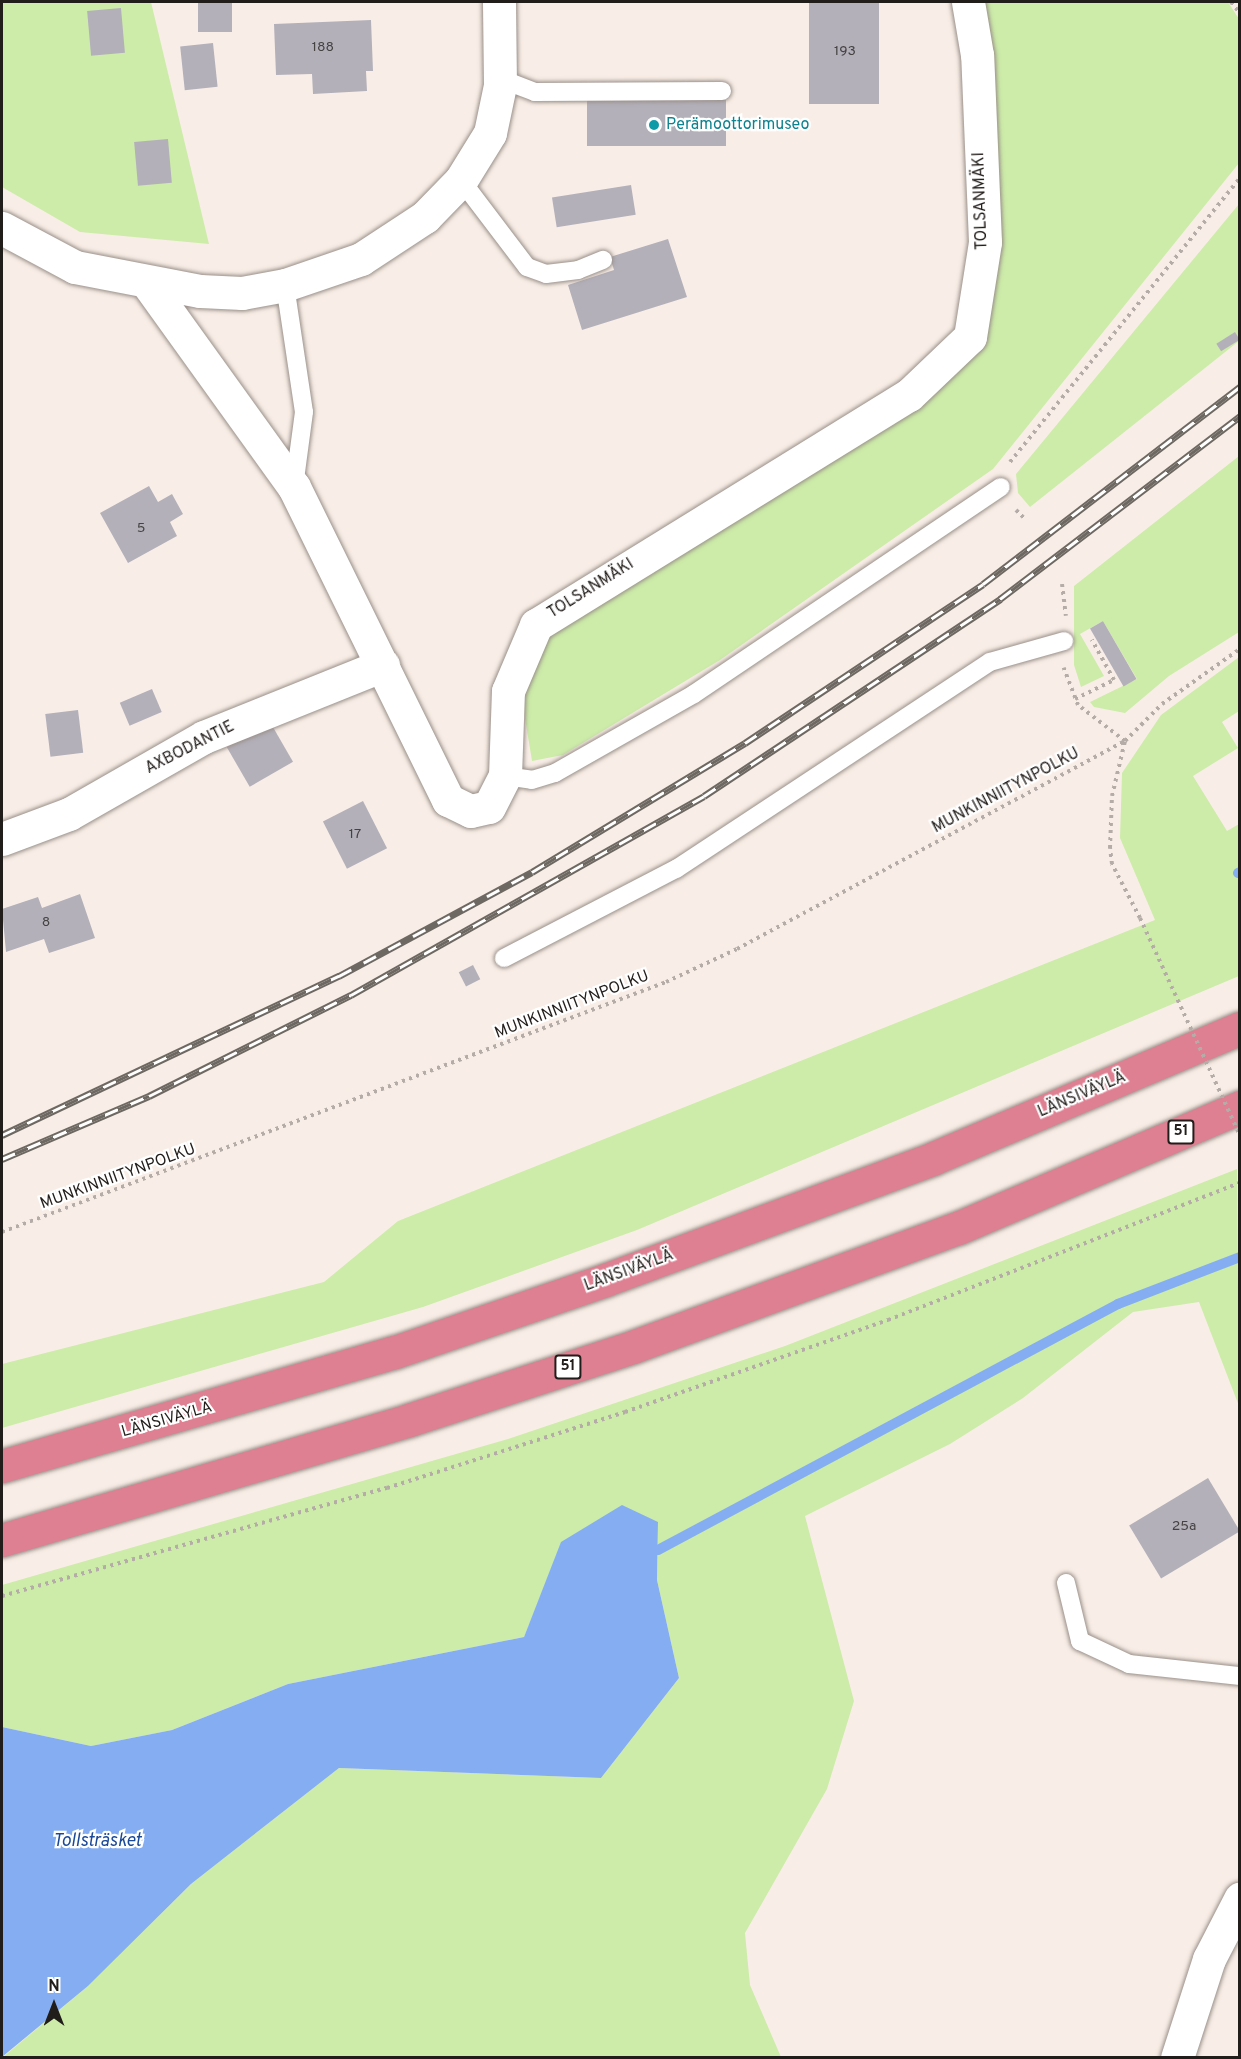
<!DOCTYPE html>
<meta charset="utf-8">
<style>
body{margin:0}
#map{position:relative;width:1241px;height:2059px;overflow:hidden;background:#f9eee7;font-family:Overpass,sans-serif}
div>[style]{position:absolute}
.green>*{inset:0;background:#cdeca9}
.water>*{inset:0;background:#85aef2}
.stream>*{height:10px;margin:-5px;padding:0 5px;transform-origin:5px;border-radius:5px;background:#85aef2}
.building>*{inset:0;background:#b3b0ba;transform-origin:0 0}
.path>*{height:4px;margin-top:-2px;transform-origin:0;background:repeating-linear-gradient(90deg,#b5aca7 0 3px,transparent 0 7.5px)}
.roads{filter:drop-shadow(0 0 2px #998f89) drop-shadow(0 0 2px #998f89)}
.lane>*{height:18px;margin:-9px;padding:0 9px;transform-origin:9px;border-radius:9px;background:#fff}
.street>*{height:33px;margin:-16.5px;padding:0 16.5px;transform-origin:16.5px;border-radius:16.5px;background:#fff}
.highway>*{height:33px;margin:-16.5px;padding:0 16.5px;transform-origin:16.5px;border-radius:16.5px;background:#de8092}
.rail>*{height:7px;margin-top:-3.5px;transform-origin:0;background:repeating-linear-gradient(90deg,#fff 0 14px,#6e6863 0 28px);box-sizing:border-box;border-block:2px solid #6e6863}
.path-bridge>*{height:4px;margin-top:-2px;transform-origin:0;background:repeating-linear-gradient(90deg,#b5aca7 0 3px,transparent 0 7.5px)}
.dots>*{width:16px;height:16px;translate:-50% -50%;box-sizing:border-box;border:3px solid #fff;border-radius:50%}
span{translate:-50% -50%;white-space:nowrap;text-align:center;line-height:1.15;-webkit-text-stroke:4.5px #fff;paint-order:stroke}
.number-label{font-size:14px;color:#464242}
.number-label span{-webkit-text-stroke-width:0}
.shield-label span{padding:2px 4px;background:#fff;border:2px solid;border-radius:4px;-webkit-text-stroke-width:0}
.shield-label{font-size:15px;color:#211d1a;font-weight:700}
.culture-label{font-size:16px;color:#0d838f}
.left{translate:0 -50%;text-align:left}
.street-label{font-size:16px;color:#211d1a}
.water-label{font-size:18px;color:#1a4997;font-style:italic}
.frame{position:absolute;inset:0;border:3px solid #211d1a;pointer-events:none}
.north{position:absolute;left:24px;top:1975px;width:60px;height:60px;-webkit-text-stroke:4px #fff;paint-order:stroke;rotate:0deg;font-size:16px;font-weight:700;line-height:24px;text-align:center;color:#211d1a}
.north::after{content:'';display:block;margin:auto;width:21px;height:27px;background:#211d1a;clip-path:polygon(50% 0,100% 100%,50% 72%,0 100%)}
</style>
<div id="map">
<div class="green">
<div style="clip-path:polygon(2px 2px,151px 2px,209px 244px,80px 232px,2px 187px)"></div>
<div style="clip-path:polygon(975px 2px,1228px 2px,1239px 19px,1239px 163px,993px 469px,720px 660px,563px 755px,532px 761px,523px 706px,527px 672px,546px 632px,976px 348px)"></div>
<div style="clip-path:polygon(1239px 204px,1239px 341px,1030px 507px,1018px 493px,1016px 474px)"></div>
<div style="clip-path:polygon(1239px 456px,1239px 632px,1169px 676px,1125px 713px,1094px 707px,1090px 702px,1137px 679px,1103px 621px,1080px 634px,1104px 676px,1081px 687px,1074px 665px,1074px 586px)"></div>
<div style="clip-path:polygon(1239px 657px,1239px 711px,1222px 722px,1238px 748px,1193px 776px,1227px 831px,1239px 824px,1239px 976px,637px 1230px,423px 1307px,2px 1428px,2px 1364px,324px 1282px,398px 1221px,1155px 920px,1120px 838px,1122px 773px,1161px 715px)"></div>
<div style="clip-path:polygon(1237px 1169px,1239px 1406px,1199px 1302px,1133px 1312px,1023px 1398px,950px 1444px,805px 1516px,854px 1701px,827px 1789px,745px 1933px,750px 1985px,781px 2057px,3px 2057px,88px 1986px,191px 1884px,339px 1768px,601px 1778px,679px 1678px,657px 1580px,658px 1522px,539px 1600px,524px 1637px,288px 1684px,172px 1730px,91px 1746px,2px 1727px,2px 1585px,508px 1439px,785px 1346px)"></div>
</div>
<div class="water">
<div style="clip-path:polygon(622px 1505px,658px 1522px,657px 1580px,679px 1678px,601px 1778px,339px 1768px,191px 1884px,88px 1986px,2px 2057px,2px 1727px,91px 1746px,172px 1730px,288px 1684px,524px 1637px,561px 1542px)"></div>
</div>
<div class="stream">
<div style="left:1238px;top:873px;width:2px;rotate:-27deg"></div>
<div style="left:658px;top:1550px;width:522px;rotate:-28.14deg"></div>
<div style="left:1118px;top:1304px;width:131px;rotate:-21.1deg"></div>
</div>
<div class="building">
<div style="left:198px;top:2px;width:34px;height:30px"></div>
<div style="left:809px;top:2px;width:70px;height:102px"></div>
<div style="left:121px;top:8px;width:45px;height:34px;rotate:85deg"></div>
<div style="clip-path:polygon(371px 20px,373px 71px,366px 71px,367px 91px,313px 94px,312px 74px,276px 75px,274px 24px)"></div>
<div style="left:213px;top:43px;width:44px;height:33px;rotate:84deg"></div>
<div style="left:587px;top:100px;width:139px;height:46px"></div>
<div style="left:168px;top:139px;width:44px;height:34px;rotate:85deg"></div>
<div style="left:631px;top:185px;width:30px;height:80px;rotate:81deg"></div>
<div style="clip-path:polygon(668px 239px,687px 297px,582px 330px,568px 285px,614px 270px,610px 257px)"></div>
<div style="left:1235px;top:332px;width:9px;height:22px;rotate:58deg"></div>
<div style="clip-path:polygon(149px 486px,158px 502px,172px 494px,183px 514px,170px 522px,177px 536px,128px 563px,100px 513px)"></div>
<div style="left:1103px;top:621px;width:67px;height:15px;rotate:60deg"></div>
<div style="left:152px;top:689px;width:25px;height:35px;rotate:67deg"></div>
<div style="left:78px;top:710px;width:43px;height:33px;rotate:83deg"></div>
<div style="left:270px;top:722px;width:46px;height:50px;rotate:60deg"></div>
<div style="left:363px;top:801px;width:53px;height:45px;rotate:63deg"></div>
<div style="clip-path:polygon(80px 894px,95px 938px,49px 953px,44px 939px,6px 952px,2px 909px,38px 897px,42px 908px)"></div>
<div style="left:473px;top:965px;width:16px;height:16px;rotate:63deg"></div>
<div style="left:1208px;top:1478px;width:62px;height:92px;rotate:59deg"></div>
</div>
<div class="path">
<div style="left:1231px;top:2px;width:14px;rotate:51deg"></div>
<div style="left:1010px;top:462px;width:365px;rotate:-51deg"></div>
<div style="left:1016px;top:510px;width:14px;rotate:45deg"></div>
<div style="left:1062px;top:584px;width:32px;rotate:83deg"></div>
<div style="left:1075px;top:699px;width:43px;rotate:-26deg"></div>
<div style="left:1114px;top:680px;width:46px;rotate:-118.8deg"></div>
<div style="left:1140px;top:918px;width:61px;rotate:-117.4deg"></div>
<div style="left:1112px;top:864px;width:16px;rotate:-97deg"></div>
<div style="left:1110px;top:848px;width:52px;rotate:-87.8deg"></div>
<div style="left:1112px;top:796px;width:57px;rotate:-76.7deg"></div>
<div style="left:1125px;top:741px;width:52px;rotate:-45deg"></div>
<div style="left:1162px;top:704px;width:95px;rotate:-35.2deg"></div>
<div style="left:2px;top:1232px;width:710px;rotate:-20.63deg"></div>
<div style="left:666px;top:982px;width:78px;rotate:-24.9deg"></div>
<div style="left:737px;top:949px;width:440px;rotate:-28.2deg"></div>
<div style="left:1125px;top:741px;width:59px;rotate:-142.5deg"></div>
<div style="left:1078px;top:705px;width:40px;rotate:-111deg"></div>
<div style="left:2px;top:1596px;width:400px;rotate:-15.7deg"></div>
<div style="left:387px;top:1488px;width:250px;rotate:-17.7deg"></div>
<div style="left:625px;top:1412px;width:279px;rotate:-19.3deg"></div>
<div style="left:888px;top:1320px;width:378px;rotate:-21.3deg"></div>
</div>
<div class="roads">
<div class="lane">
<div style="left:501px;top:79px;width:36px;rotate:21deg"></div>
<div style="left:535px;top:92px;width:187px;rotate:-0.3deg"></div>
<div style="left:461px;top:180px;width:109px;rotate:52.8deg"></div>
<div style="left:527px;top:267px;width:20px;rotate:20deg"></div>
<div style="left:546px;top:274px;width:32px;rotate:-7deg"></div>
<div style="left:578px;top:270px;width:27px;rotate:-22deg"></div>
<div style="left:285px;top:285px;width:128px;rotate:81.5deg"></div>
<div style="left:304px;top:412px;width:76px;rotate:97.6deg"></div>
<div style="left:505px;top:776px;width:27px;rotate:8deg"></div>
<div style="left:532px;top:780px;width:24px;rotate:-17deg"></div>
<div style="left:555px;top:773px;width:160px;rotate:-29.6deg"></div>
<div style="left:694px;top:694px;width:370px;rotate:-34deg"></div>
<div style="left:504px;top:958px;width:194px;rotate:-27.4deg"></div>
<div style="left:676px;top:869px;width:376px;rotate:-33.4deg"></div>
<div style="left:990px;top:662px;width:77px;rotate:-15.8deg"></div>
<div style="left:1066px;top:1583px;width:60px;rotate:76.4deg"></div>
<div style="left:1080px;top:1641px;width:54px;rotate:25.1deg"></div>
<div style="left:1129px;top:1664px;width:112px;rotate:6.2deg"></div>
</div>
<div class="street">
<div style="left:2px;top:228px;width:83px;rotate:28.1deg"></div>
<div style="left:75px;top:267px;width:127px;rotate:10.9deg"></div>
<div style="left:200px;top:291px;width:42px;rotate:2.7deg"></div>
<div style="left:242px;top:293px;width:44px;rotate:-10.5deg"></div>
<div style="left:285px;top:285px;width:80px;rotate:-18.9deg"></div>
<div style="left:361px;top:259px;width:77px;rotate:-33.3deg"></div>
<div style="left:425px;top:217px;width:52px;rotate:-45.8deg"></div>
<div style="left:461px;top:180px;width:55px;rotate:-58.3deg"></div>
<div style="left:490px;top:133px;width:49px;rotate:-78.2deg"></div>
<div style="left:500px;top:85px;width:83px;rotate:-90.7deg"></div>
<div style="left:148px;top:284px;width:250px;rotate:54.3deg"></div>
<div style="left:294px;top:487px;width:349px;rotate:63.8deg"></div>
<div style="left:448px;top:800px;width:25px;rotate:26deg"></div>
<div style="left:471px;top:811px;width:18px;rotate:-13deg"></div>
<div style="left:489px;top:807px;width:35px;rotate:-63deg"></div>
<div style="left:505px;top:776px;width:85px;rotate:-88deg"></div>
<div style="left:508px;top:691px;width:72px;rotate:-67deg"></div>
<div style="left:536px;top:625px;width:438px;rotate:-31.7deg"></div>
<div style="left:909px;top:395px;width:84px;rotate:-43.6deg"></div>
<div style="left:970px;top:337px;width:96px;rotate:-81deg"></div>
<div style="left:985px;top:242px;width:187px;rotate:-92.4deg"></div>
<div style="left:977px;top:55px;width:54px;rotate:-99.6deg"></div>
<div style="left:2px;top:839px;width:72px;rotate:-20.5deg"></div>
<div style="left:69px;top:814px;width:155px;rotate:-29.7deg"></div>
<div style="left:204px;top:737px;width:193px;rotate:-21.9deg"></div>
<div style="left:1177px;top:2058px;width:104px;rotate:-72.1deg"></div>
<div style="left:1209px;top:1959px;width:68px;rotate:-62.7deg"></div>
</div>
<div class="highway">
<div style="left:2px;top:1466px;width:409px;rotate:-16.2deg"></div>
<div style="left:395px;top:1352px;width:222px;rotate:-18.9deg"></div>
<div style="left:605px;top:1280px;width:351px;rotate:-20.3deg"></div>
<div style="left:934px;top:1158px;width:332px;rotate:-23deg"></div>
<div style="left:2px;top:1540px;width:424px;rotate:-16.4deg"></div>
<div style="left:409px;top:1420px;width:238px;rotate:-18.1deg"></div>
<div style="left:635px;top:1346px;width:344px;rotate:-20.1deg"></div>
<div style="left:958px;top:1228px;width:307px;rotate:-23.2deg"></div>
</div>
</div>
<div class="rail">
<div style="left:2px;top:1135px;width:373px;rotate:-25.3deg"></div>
<div style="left:339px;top:976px;width:219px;rotate:-28.3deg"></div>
<div style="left:532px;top:872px;width:249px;rotate:-31.2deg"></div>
<div style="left:745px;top:743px;width:286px;rotate:-33.7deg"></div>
<div style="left:983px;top:584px;width:324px;rotate:-37.5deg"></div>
<div style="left:2px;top:1159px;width:160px;rotate:-23.2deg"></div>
<div style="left:149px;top:1096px;width:226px;rotate:-26.6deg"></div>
<div style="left:351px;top:995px;width:405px;rotate:-29.4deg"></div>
<div style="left:704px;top:796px;width:356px;rotate:-33.6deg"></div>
<div style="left:1000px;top:599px;width:302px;rotate:-37.3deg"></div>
</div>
<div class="path-bridge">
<div style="left:1140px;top:918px;width:239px;rotate:65.3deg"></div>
</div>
<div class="dots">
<div style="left:654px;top:125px;background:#0f9aa8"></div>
</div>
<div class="number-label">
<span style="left:323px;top:48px">188</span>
<span style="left:845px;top:52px">193</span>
<span style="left:141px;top:529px">5</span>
<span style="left:355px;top:835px">17</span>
<span style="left:46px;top:923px">8</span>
<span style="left:1184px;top:1527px">25a</span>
</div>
<div class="shield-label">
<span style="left:1181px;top:1132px">51</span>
<span style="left:568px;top:1367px">51</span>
</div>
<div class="culture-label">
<span class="left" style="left:666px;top:125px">Perämoottorimuseo</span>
</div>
<div class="street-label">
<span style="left:981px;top:201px;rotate:-92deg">TOLSANMÄKI</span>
<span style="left:591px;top:589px;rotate:-32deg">TOLSANMÄKI</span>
<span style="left:190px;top:748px;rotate:-27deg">AXBODANTIE</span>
<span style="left:1006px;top:791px;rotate:-28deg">MUNKINNIITYNPOLKU</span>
<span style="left:572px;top:1005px;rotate:-21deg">MUNKINNIITYNPOLKU</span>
<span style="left:1082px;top:1095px;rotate:-23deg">LÄNSIVÄYLÄ</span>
<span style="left:118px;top:1177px;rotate:-20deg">MUNKINNIITYNPOLKU</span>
<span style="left:629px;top:1271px;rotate:-20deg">LÄNSIVÄYLÄ</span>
<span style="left:167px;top:1420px;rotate:-16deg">LÄNSIVÄYLÄ</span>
</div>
<div class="water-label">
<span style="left:97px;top:1842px">Tollsträsket</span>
</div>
<div class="frame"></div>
<div class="north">N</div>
</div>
